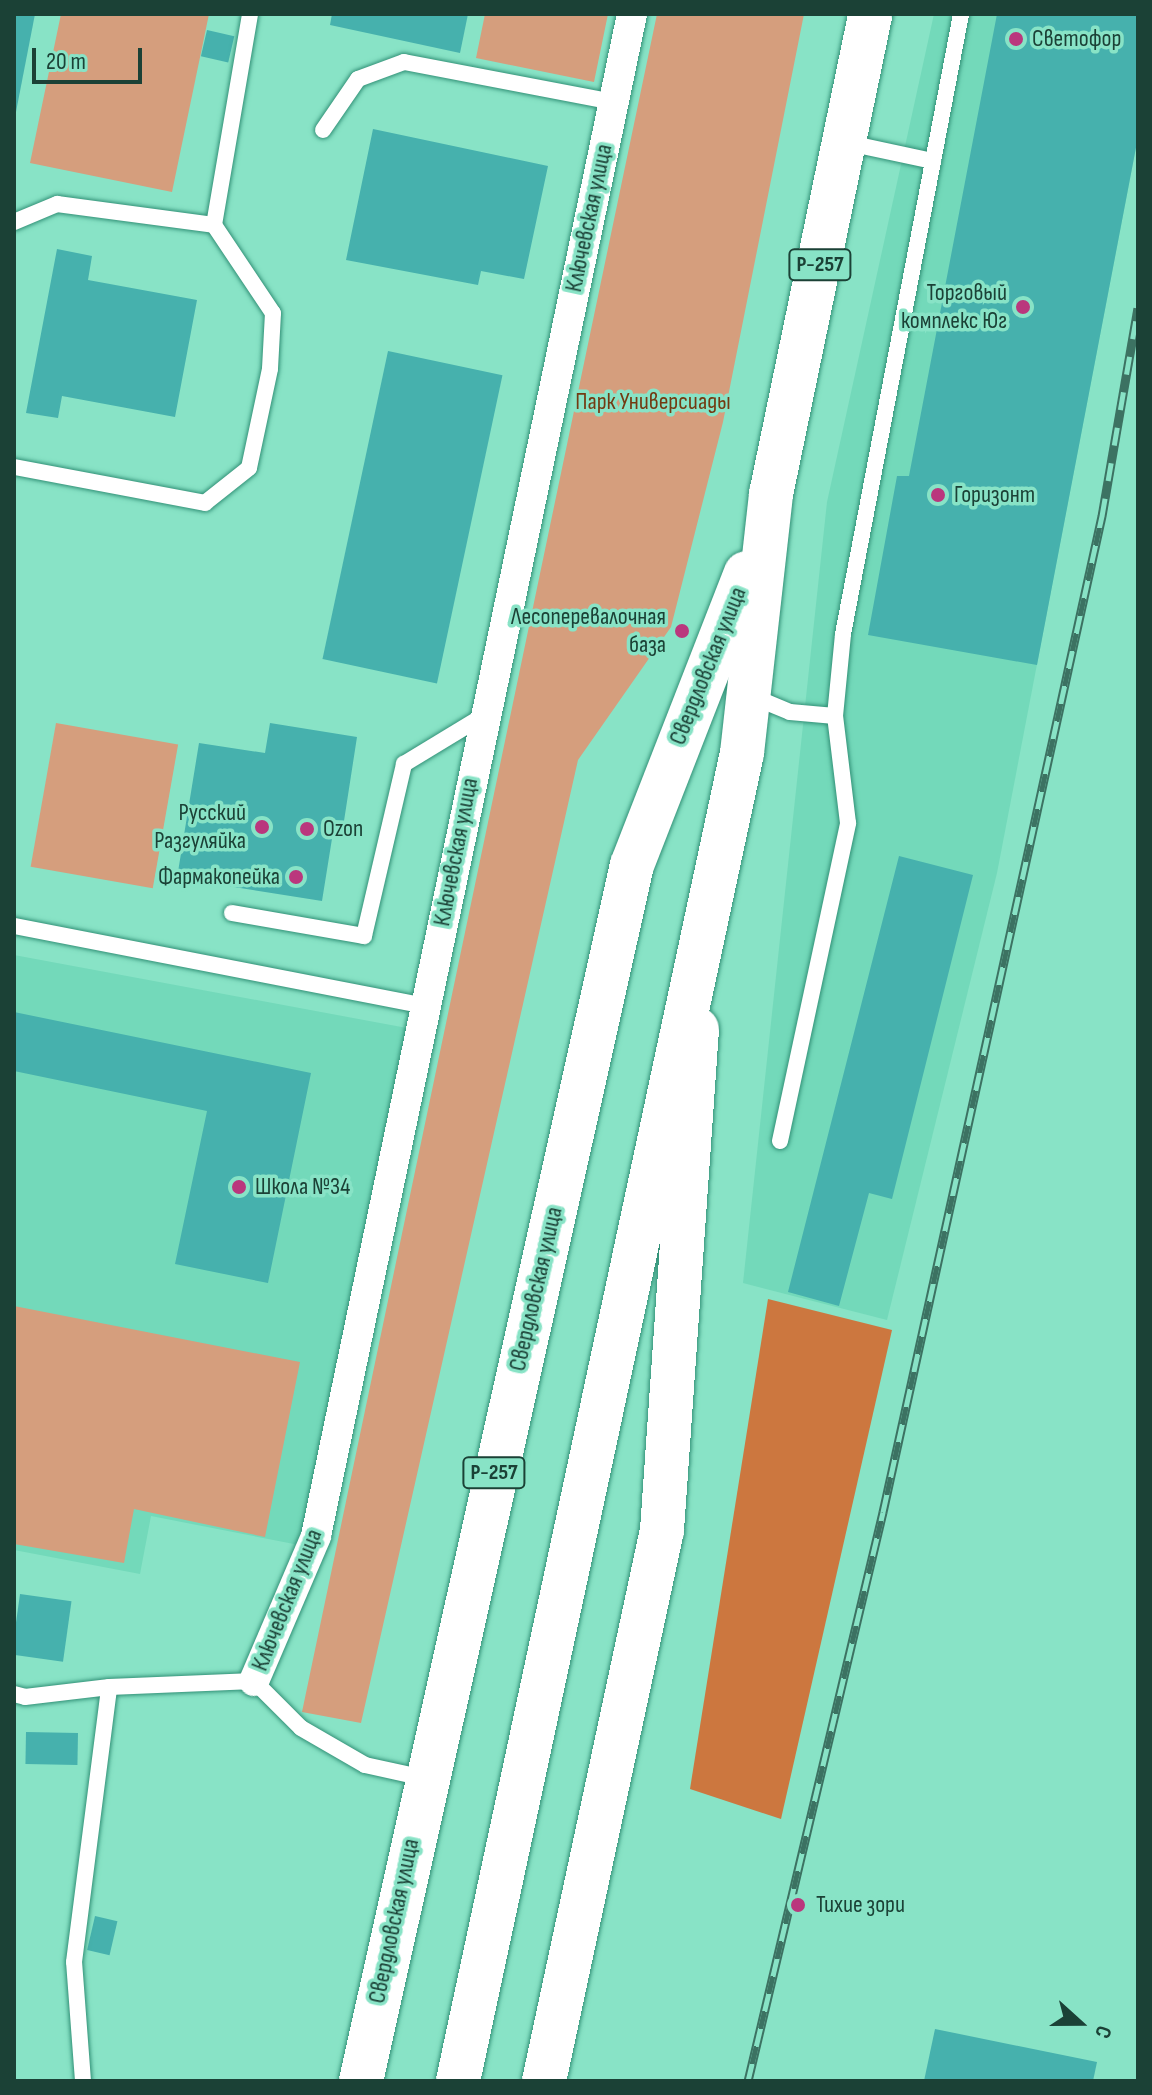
<!DOCTYPE html>
<meta charset="utf-8">
<style>
body{margin:0}
#map{position:relative;width:1152px;height:2095px;overflow:hidden;background:#88e3c6;font-family:"Sofia Sans Condensed",sans-serif}
div>[style]{position:absolute}
.built>*{inset:0;background:#73d9ba}
.green>*{inset:0;background:#d59e7d;transform-origin:0 0}
.forest>*{inset:0;background:#cc773f}
.building>*{inset:0;background:#46b1ad;transform-origin:0 0}
.roads{filter:drop-shadow(0 0 2px #329177) drop-shadow(0 0 2px #329177)}
.service>*{height:16px;margin:-8px;padding:0 8px;transform-origin:8px;border-radius:8px;background:#fff}
.minor>*{height:30px;margin:-15px;padding:0 15px;transform-origin:15px;border-radius:15px;background:#fff}
.primary>*{height:44px;margin:-22px;padding:0 22px;transform-origin:22px;border-radius:22px;background:#fff}
.trunk>*{height:44px;margin:-22px;padding:0 22px;transform-origin:22px;border-radius:22px;background:#fff}
.rail>*{height:9px;margin-top:-4.5px;transform-origin:0;background:repeating-linear-gradient(90deg,#88e3c6 0 18px,#3c7262 0 36px);box-sizing:border-box;border-block:2px solid #3c7262}
.dots>*{width:22px;height:22px;translate:-50% -50%;box-sizing:border-box;border:4px solid #88e3c6;border-radius:50%}
span{translate:-50% -50%;white-space:nowrap;text-align:center;line-height:1.15;-webkit-text-stroke:7px #88e3c6;paint-order:stroke}
.shield-label span{padding:2px 6px;background:#88e3c6;border:2px solid;border-radius:6px;-webkit-text-stroke-width:0}
.shield-label{font-size:22px;color:#1b4136;font-weight:700}
.poi-label{font-size:24px;color:#1b4136}
.left{translate:0 -50%;text-align:left}
.right{translate:-100% -50%;text-align:right}
.street-label{font-size:24px;color:#1b4136}
.park-label{font-size:24px;color:#733a12}
.frame{position:absolute;inset:0;border:16px solid #1b4136;pointer-events:none}
.north{position:absolute;left:1040px;top:1983px;width:80px;height:80px;-webkit-text-stroke:6px #88e3c6;paint-order:stroke;rotate:111deg;font-size:22px;font-weight:700;line-height:32px;text-align:center;color:#1b4136}
.north::after{content:'';display:block;margin:auto;width:28px;height:36px;background:#1b4136;clip-path:polygon(50% 0,100% 100%,50% 72%,0 100%)}
.scale{position:absolute;left:32px;top:48px;width:110px;height:36px;box-sizing:border-box;border:4px solid #1b4136;border-top:0;padding-left:10px;font-size:24px;line-height:28px;white-space:nowrap;color:#1b4136;-webkit-text-stroke:6px #88e3c6;paint-order:stroke}
</style>
<div id="map">
<div class="built">
<div style="clip-path:polygon(934px 14px,1138px 14px,1138px 137px,997px 873px,887px 1320px,743px 1283px,827px 502px)"></div>
<div style="clip-path:polygon(14px 955px,407px 1028px,299px 1545px,151px 1516px,140px 1574px,14px 1550px)"></div>
</div>
<div class="green">
<div style="clip-path:polygon(61px 14px,209px 14px,172px 192px,30px 163px)"></div>
<div style="clip-path:polygon(485px 14px,608px 14px,594px 82px,476px 58px)"></div>
<div style="clip-path:polygon(657px 14px,804px 14px,723px 422px,671px 627px,578px 760px,361px 1723px,302px 1712px)"></div>
<div style="left:56px;top:723px;width:124px;height:146px;rotate:10deg"></div>
<div style="clip-path:polygon(14px 1306px,300px 1362px,265px 1537px,134px 1509px,124px 1563px,14px 1544px)"></div>
</div>
<div class="forest">
<div style="clip-path:polygon(768px 1299px,892px 1330px,781px 1819px,690px 1789px)"></div>
</div>
<div class="building">
<div style="clip-path:polygon(14px 14px,35px 14px,15px 117px,14px 117px)"></div>
<div style="clip-path:polygon(332px 14px,468px 14px,460px 53px,330px 25px)"></div>
<div style="clip-path:polygon(997px 14px,1138px 14px,1138px 137px,1037px 665px,868px 635px,897px 476px,909px 476px)"></div>
<div style="left:207px;top:30px;width:28px;height:27px;rotate:13deg"></div>
<div style="clip-path:polygon(373px 129px,548px 166px,524px 279px,481px 271px,478px 285px,346px 260px)"></div>
<div style="clip-path:polygon(57px 249px,92px 256px,88px 280px,197px 300px,175px 417px,62px 396px,58px 418px,26px 413px)"></div>
<div style="left:388px;top:351px;width:117px;height:315px;rotate:12deg"></div>
<div style="clip-path:polygon(270px 723px,357px 737px,344px 821px,335px 820px,322px 901px,177px 878px,199px 743px,265px 753px)"></div>
<div style="clip-path:polygon(899px 856px,973px 875px,892px 1199px,869px 1193px,839px 1306px,788px 1292px)"></div>
<div style="clip-path:polygon(14px 1012px,311px 1073px,268px 1283px,175px 1264px,207px 1111px,14px 1071px)"></div>
<div style="left:20px;top:1594px;width:52px;height:61px;rotate:8deg"></div>
<div style="left:26px;top:1732px;width:52px;height:32px;rotate:1deg"></div>
<div style="left:95px;top:1916px;width:23px;height:35px;rotate:13deg"></div>
<div style="clip-path:polygon(935px 2029px,1097px 2062px,1093px 2081px,924px 2081px)"></div>
</div>
<div class="roads">
<div class="service">
<div style="left:323px;top:130px;width:62px;rotate:-55.5deg"></div>
<div style="left:358px;top:79px;width:49px;rotate:-20.3deg"></div>
<div style="left:404px;top:62px;width:214px;rotate:10.8deg"></div>
<div style="left:844px;top:142px;width:91px;rotate:12.1deg"></div>
<div style="left:14px;top:222px;width:47px;rotate:-22.7deg"></div>
<div style="left:57px;top:204px;width:158px;rotate:7.6deg"></div>
<div style="left:214px;top:225px;width:106px;rotate:56.2deg"></div>
<div style="left:273px;top:313px;width:56px;rotate:93.1deg"></div>
<div style="left:270px;top:369px;width:101px;rotate:102deg"></div>
<div style="left:249px;top:468px;width:56px;rotate:141.5deg"></div>
<div style="left:205px;top:503px;width:194px;rotate:-169.3deg"></div>
<div style="left:214px;top:225px;width:214px;rotate:-80.3deg"></div>
<div style="left:749px;top:695px;width:44px;rotate:22.5deg"></div>
<div style="left:790px;top:712px;width:45px;rotate:5.1deg"></div>
<div style="left:232px;top:913px;width:134px;rotate:9.9deg"></div>
<div style="left:364px;top:936px;width:177px;rotate:-76.9deg"></div>
<div style="left:404px;top:764px;width:92px;rotate:-31.3deg"></div>
<div style="left:14px;top:926px;width:421px;rotate:11deg"></div>
<div style="left:780px;top:1141px;width:325px;rotate:-77.9deg"></div>
<div style="left:848px;top:823px;width:108px;rotate:-96.9deg"></div>
<div style="left:835px;top:716px;width:82px;rotate:-84.4deg"></div>
<div style="left:843px;top:634px;width:631px;rotate:-79.22deg"></div>
<div style="left:14px;top:1694px;width:11px;rotate:15deg"></div>
<div style="left:25px;top:1697px;width:85px;rotate:-6.8deg"></div>
<div style="left:109px;top:1687px;width:145px;rotate:-2.4deg"></div>
<div style="left:254px;top:1681px;width:66px;rotate:45deg"></div>
<div style="left:301px;top:1728px;width:74px;rotate:30deg"></div>
<div style="left:365px;top:1765px;width:60px;rotate:12.4deg"></div>
<div style="left:83px;top:2081px;width:119px;rotate:-94.3deg"></div>
<div style="left:74px;top:1962px;width:277px;rotate:-82.7deg"></div>
</div>
<div class="minor">
<div style="left:254px;top:1681px;width:158px;rotate:-66.8deg"></div>
<div style="left:316px;top:1536px;width:1554px;rotate:-78.27deg"></div>
</div>
<div class="primary">
<div style="left:544px;top:2081px;width:563px;rotate:-77.91deg"></div>
<div style="left:662px;top:1530px;width:502px;rotate:-86deg"></div>
</div>
<div class="trunk">
<div style="left:361px;top:2081px;width:1246px;rotate:-77.44deg"></div>
<div style="left:632px;top:865px;width:313px;rotate:-68.7deg"></div>
<div style="left:458px;top:2081px;width:1358px;rotate:-77.93deg"></div>
<div style="left:742px;top:753px;width:261px;rotate:-83.6deg"></div>
<div style="left:771px;top:494px;width:490px;rotate:-78.3deg"></div>
</div>
</div>
<div class="rail">
<div style="left:748px;top:2081px;width:585px;rotate:-76.65deg"></div>
<div style="left:883px;top:1512px;width:1020px;rotate:-77.6deg"></div>
<div style="left:1102px;top:516px;width:211px;rotate:-80.2deg"></div>
</div>
<div class="dots">
<div style="left:1016px;top:39px;background:#ba377d"></div>
<div style="left:1023px;top:307px;background:#ba377d"></div>
<div style="left:938px;top:495px;background:#ba377d"></div>
<div style="left:682px;top:631px;background:#ba377d"></div>
<div style="left:262px;top:827px;background:#ba377d"></div>
<div style="left:307px;top:829px;background:#ba377d"></div>
<div style="left:296px;top:877px;background:#ba377d"></div>
<div style="left:239px;top:1187px;background:#ba377d"></div>
<div style="left:798px;top:1905px;background:#ba377d"></div>
</div>
<div class="shield-label">
<span style="left:820px;top:265px">Р-257</span>
<span style="left:494px;top:1473px">Р-257</span>
</div>
<div class="poi-label">
<span class="left" style="left:1032px;top:39px">Светофор</span>
<span class="right" style="left:1007px;top:307px">Торговый<br>комплекс Юг</span>
<span class="left" style="left:954px;top:495px">Горизонт</span>
<span class="right" style="left:666px;top:631px">Лесоперевалочная<br>база</span>
<span class="right" style="left:246px;top:827px">Русский<br>Разгуляйка</span>
<span class="left" style="left:323px;top:829px">Ozon</span>
<span class="right" style="left:280px;top:877px">Фармакопейка</span>
<span class="left" style="left:255px;top:1187px">Школа №34</span>
<span class="left" style="left:816px;top:1905px">Тихие зори</span>
</div>
<div class="street-label">
<span style="left:589px;top:218px;rotate:-78deg">Ключевская улица</span>
<span style="left:708px;top:666px;rotate:-68deg">Свердловская улица</span>
<span style="left:456px;top:852px;rotate:-79deg">Ключевская улица</span>
<span style="left:536px;top:1289px;rotate:-77deg">Свердловская улица</span>
<span style="left:287px;top:1600px;rotate:-68deg">Ключевская улица</span>
<span style="left:394px;top:1921px;rotate:-78deg">Свердловская улица</span>
</div>
<div class="park-label">
<span style="left:653px;top:402px">Парк Универсиады</span>
</div>
<div class="frame"></div>
<div class="north">С</div>
<div class="scale">20 m</div>
</div>
